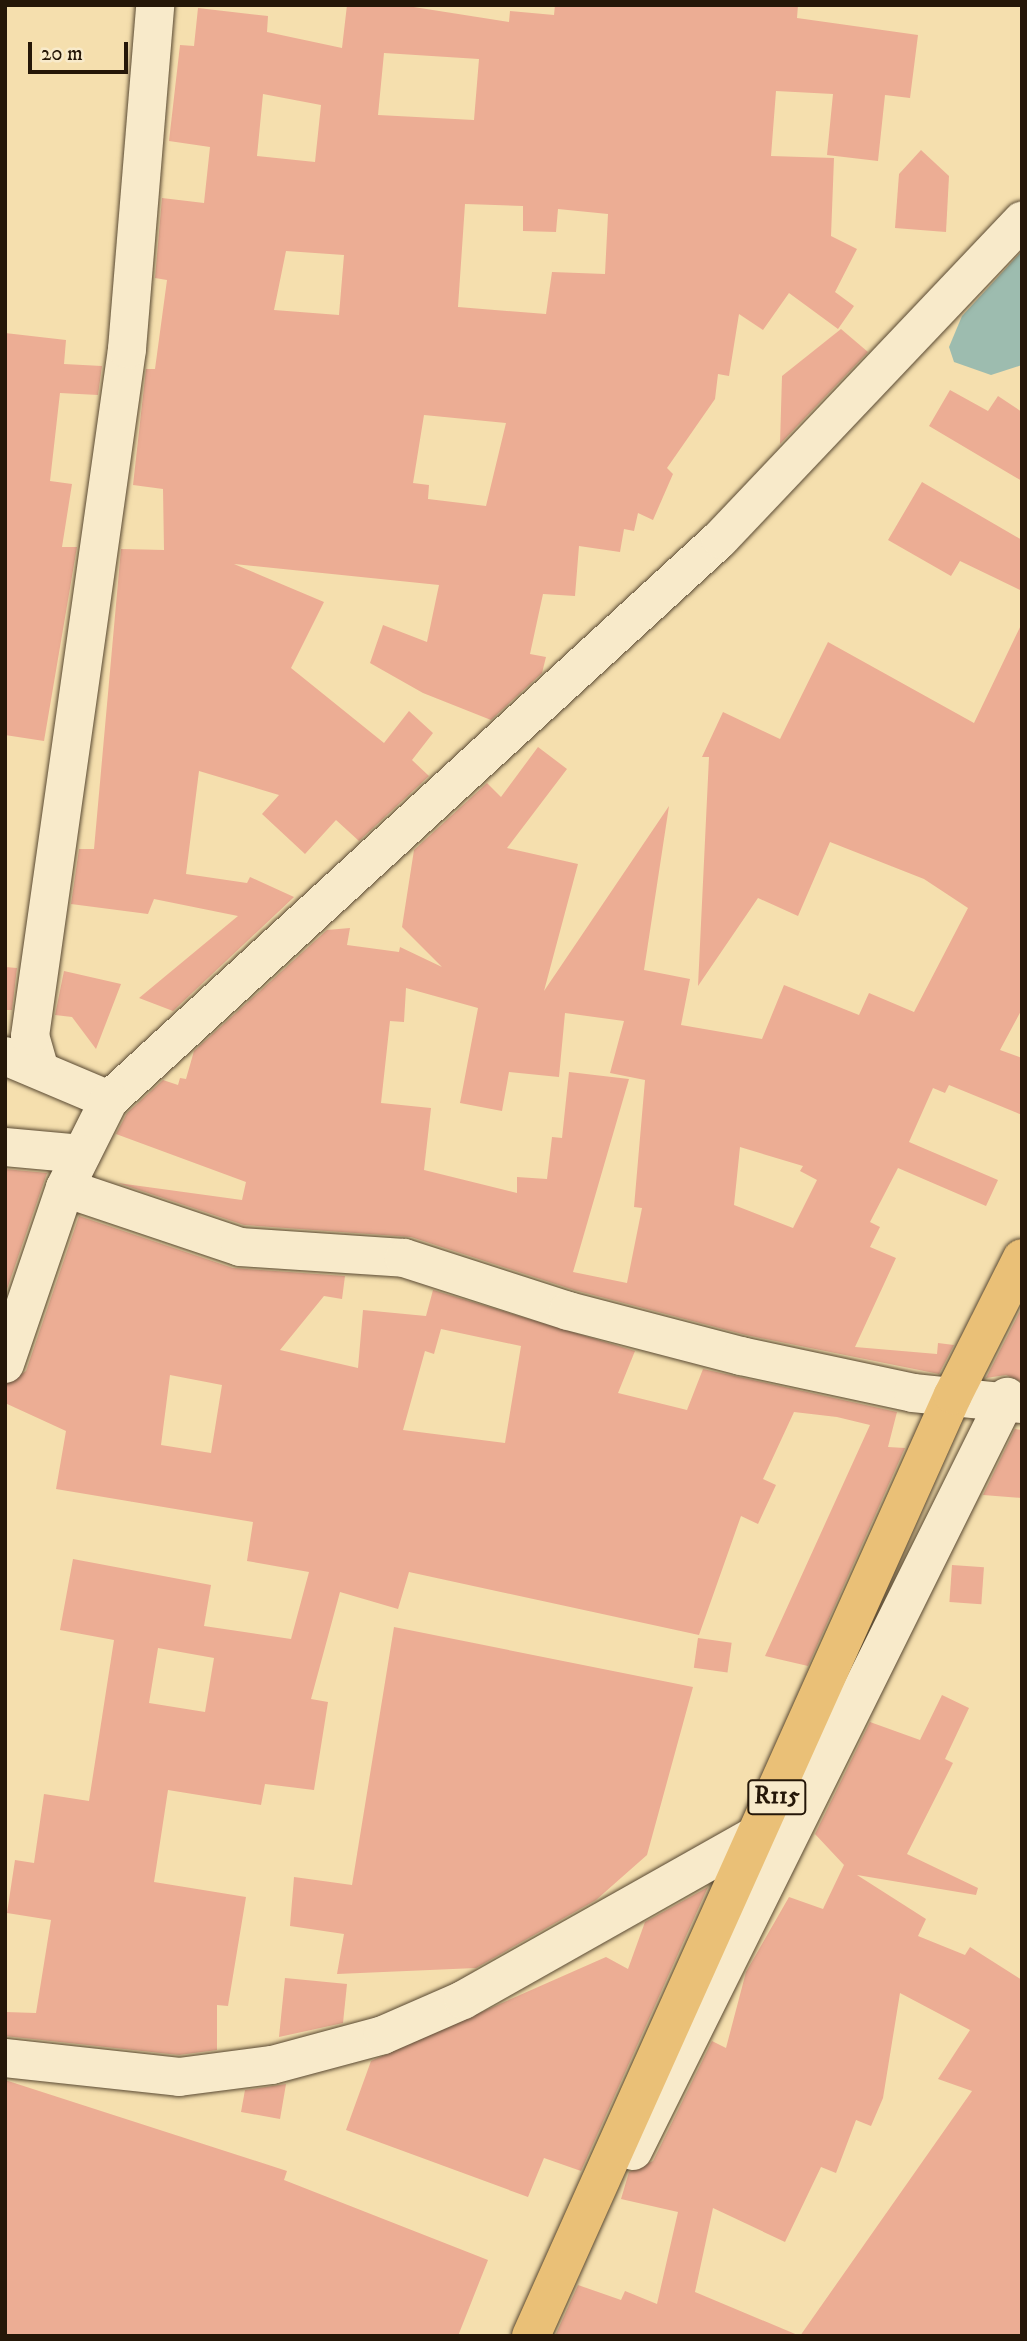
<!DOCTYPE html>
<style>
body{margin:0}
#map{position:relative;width:1027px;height:2341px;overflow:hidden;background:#f5dfae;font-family:"IM FELL DW Pica",serif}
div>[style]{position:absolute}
.water>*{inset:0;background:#9dbcaf}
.building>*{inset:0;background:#ecad94;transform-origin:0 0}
.roads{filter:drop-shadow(0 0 2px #594932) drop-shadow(0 0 2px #594932)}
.minor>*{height:38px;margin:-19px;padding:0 19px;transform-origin:19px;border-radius:19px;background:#f8eaca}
.major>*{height:38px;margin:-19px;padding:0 19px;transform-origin:19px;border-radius:19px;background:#eac077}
span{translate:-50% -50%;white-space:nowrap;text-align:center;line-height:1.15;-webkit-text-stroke:7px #f8eaca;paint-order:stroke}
.shield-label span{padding:2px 5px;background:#f8eaca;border:2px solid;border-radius:5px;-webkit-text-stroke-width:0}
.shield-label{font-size:24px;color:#251708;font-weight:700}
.frame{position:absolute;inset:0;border:7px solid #251708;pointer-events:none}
.scale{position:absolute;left:28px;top:42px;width:100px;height:32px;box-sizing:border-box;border:4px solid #251708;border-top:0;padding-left:9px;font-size:21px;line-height:24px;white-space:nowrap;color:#251708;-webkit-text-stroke:5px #f8eaca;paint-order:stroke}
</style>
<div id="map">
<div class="water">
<div style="clip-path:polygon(1022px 251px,1022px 365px,991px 375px,954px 362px,949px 347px,962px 316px)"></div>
</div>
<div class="building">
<div style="clip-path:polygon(evenodd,347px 5px,401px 5px,509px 22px,510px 11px,554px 15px,555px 5px,798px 5px,797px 18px,918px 35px,910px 98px,885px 95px,878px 161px,827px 155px,833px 94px,776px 91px,771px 156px,834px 158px,831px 236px,857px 249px,835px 292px,854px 306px,838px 329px,789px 293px,763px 330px,739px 314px,729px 376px,718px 374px,715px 399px,667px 468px,673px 474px,653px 520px,638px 513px,634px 531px,624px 529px,620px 552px,579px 546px,575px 596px,543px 594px,530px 654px,546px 657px,542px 673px,491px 720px,423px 693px,370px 663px,383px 625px,427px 642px,439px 585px,234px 564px,324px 602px,291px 668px,384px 743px,409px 711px,433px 733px,412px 760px,429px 776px,359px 841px,336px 820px,305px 854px,262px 814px,279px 795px,199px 771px,186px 874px,247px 883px,250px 877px,294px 897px,173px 1011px,139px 998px,238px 916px,154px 899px,148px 914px,71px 904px,79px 849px,94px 849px,121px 549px,164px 550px,163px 489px,133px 485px,146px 369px,155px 369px,167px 280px,155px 278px,162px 198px,204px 203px,210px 147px,169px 141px,180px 45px,194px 46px,198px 8px,268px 16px,267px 32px,342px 48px,347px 5px,384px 53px,479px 59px,474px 120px,378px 115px,384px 53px,347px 5px,263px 94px,321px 105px,315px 162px,257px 156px,263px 94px,347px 5px,465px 204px,523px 206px,523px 231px,556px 232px,558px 209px,608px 214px,605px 274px,552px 272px,546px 314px,458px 307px,465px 204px,347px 5px,286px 251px,344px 255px,339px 315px,274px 310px,286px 251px,347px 5px,424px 415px,506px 423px,486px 506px,428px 499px,429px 485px,413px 483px,424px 415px)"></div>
<div style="clip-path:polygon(921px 150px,949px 176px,946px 232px,895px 228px,899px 174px)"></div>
<div style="clip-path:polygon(841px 329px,868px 352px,780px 444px,782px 376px)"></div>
<div style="clip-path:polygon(5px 333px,66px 340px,64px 364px,102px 366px,98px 395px,60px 393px,50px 481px,72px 484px,62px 547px,77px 547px,44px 741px,5px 735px)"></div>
<div style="clip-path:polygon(950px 390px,988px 411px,998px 396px,1022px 412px,1022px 481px,929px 426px)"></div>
<div style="clip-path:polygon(922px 482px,1022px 540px,1022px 591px,960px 561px,951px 576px,888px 540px)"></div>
<div style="clip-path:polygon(evenodd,1022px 623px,1022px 1009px,1000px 1050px,1022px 1058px,1022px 1115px,949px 1085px,945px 1093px,933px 1088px,909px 1142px,998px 1180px,986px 1206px,898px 1168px,870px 1222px,880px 1227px,870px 1247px,896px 1258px,855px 1347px,937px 1354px,938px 1343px,954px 1345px,939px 1374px,746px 1335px,574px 1290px,411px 1237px,244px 1225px,118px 1183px,242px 1200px,246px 1182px,116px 1134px,127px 1113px,163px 1080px,178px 1085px,180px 1078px,186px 1079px,194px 1051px,327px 930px,350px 928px,347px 945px,399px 952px,400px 947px,442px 967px,402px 927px,414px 850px,487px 783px,501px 797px,538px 747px,567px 769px,507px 848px,578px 864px,544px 991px,669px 806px,644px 970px,690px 979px,681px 1025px,762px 1039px,784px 985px,859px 1015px,869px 993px,914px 1012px,968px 908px,924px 879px,830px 842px,798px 916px,758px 898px,698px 986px,709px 757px,702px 757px,723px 712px,780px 739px,828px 642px,974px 723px,1022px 623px,406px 988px,478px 1008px,460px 1103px,502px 1111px,509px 1072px,559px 1077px,565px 1013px,624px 1021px,610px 1073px,645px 1080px,634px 1207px,642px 1208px,627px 1283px,573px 1272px,629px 1079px,569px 1072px,562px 1138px,552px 1137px,547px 1179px,517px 1177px,517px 1193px,424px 1170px,431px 1108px,381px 1103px,390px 1021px,404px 1022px,406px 988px,1022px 623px,740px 1147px,803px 1166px,800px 1171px,817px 1180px,793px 1228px,734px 1205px,740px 1147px)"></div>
<div style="clip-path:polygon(5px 967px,17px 968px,12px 1010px,5px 1010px)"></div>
<div style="clip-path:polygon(64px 971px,121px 984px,96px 1049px,72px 1017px,55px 1015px)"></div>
<div style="clip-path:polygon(5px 1169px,47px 1173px,5px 1295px)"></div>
<div style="clip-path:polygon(evenodd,79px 1216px,233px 1268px,345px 1276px,342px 1299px,324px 1296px,280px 1350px,358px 1368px,363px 1310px,426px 1316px,433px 1290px,635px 1351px,618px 1393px,687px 1410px,703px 1369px,897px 1412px,888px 1447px,905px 1448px,808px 1666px,765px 1656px,870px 1425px,837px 1417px,794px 1412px,763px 1479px,776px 1485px,758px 1524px,741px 1516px,699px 1635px,409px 1572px,398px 1609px,340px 1592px,311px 1699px,328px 1702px,314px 1790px,265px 1784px,261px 1805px,168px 1790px,154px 1882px,246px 1897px,228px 2006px,217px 2005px,217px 2050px,179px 2055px,5px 2036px,5px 2012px,36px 2013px,51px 1920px,7px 1913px,15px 1860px,34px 1863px,44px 1794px,89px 1801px,114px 1640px,60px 1630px,73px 1559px,211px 1585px,204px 1626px,291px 1639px,309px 1572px,247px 1561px,253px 1522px,56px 1489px,66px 1431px,5px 1403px,5px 1385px,26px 1371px,79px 1216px,441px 1329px,521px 1346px,505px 1443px,403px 1430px,425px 1351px,434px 1354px,441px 1329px,79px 1216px,170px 1375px,222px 1385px,211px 1453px,161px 1445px,170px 1375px,79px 1216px,158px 1648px,214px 1658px,205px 1712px,149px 1703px,158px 1648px)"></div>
<div style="clip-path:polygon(1022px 1307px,1022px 1382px,1006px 1375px,986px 1378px)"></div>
<div style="clip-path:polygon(1015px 1429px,1022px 1430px,1022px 1498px,983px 1495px)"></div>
<div style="left:952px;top:1565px;width:32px;height:37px;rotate:4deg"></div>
<div style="clip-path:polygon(394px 1627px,693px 1687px,647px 1855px,596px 1900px,476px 1968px,337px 1974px,344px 1934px,290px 1926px,294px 1877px,352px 1885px)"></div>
<div style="left:698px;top:1638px;width:34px;height:30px;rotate:8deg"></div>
<div style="clip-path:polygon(942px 1695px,969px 1708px,945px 1759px,953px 1763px,907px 1854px,978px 1888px,976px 1895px,857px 1875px,926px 1919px,918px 1936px,965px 1955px,970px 1947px,1022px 1980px,1022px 2336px,800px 2336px,972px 2091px,938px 2079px,970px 2030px,900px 1993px,883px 2098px,871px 2126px,856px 2120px,836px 2173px,821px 2167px,785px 2242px,713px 2208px,695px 2292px,800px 2336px,555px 2336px,578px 2285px,621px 2300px,625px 2291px,657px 2304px,678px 2212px,621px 2199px,629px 2172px,653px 2161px,712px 2041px,726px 2048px,746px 1972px,789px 1897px,823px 1909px,844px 1865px,815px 1834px,870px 1722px,920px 1740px)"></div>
<div style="clip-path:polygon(708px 1887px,581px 2171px,544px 2158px,528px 2197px,346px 2130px,371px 2061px,606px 1957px,628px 1969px,645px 1922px)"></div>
<div style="clip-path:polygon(285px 1978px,347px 1984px,343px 2023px,279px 2037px)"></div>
<div style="clip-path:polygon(5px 2080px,287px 2171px,284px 2180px,488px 2260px,458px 2336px,5px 2336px)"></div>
<div style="clip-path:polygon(286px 2084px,280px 2119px,241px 2112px,245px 2090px)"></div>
</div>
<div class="roads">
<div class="minor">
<div style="left:5px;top:1056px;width:113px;rotate:22.9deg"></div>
<div style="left:109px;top:1100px;width:829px;rotate:-42.56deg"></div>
<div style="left:720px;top:539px;width:439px;rotate:-46.5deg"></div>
<div style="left:39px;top:1067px;width:32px;rotate:-106deg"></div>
<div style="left:30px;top:1036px;width:694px;rotate:-81.96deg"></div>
<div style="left:127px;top:349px;width:345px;rotate:-85.3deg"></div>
<div style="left:109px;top:1100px;width:98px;rotate:116.6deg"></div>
<div style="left:65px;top:1188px;width:185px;rotate:18.6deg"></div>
<div style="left:240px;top:1247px;width:164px;rotate:3.8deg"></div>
<div style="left:404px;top:1258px;width:172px;rotate:17.9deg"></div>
<div style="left:568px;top:1311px;width:179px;rotate:14.6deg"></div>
<div style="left:741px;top:1356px;width:176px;rotate:12.1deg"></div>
<div style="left:913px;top:1393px;width:110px;rotate:5.8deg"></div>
<div style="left:5px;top:1147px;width:77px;rotate:5.2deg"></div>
<div style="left:5px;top:1364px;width:186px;rotate:-71.2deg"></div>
<div style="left:5px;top:2058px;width:175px;rotate:6.2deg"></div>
<div style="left:179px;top:2077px;width:94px;rotate:-7.4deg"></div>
<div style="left:272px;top:2065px;width:115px;rotate:-15.1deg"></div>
<div style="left:383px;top:2035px;width:87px;rotate:-23.6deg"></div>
<div style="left:463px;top:2000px;width:344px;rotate:-29.4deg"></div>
<div style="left:633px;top:2151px;width:842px;rotate:-63.62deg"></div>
</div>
<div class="major">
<div style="left:531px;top:2336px;width:1031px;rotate:-65.85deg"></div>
<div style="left:953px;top:1395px;width:153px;rotate:-63.3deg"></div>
</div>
</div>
<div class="shield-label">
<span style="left:777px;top:1797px">R115</span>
</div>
<div class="frame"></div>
<div class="scale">20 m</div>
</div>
